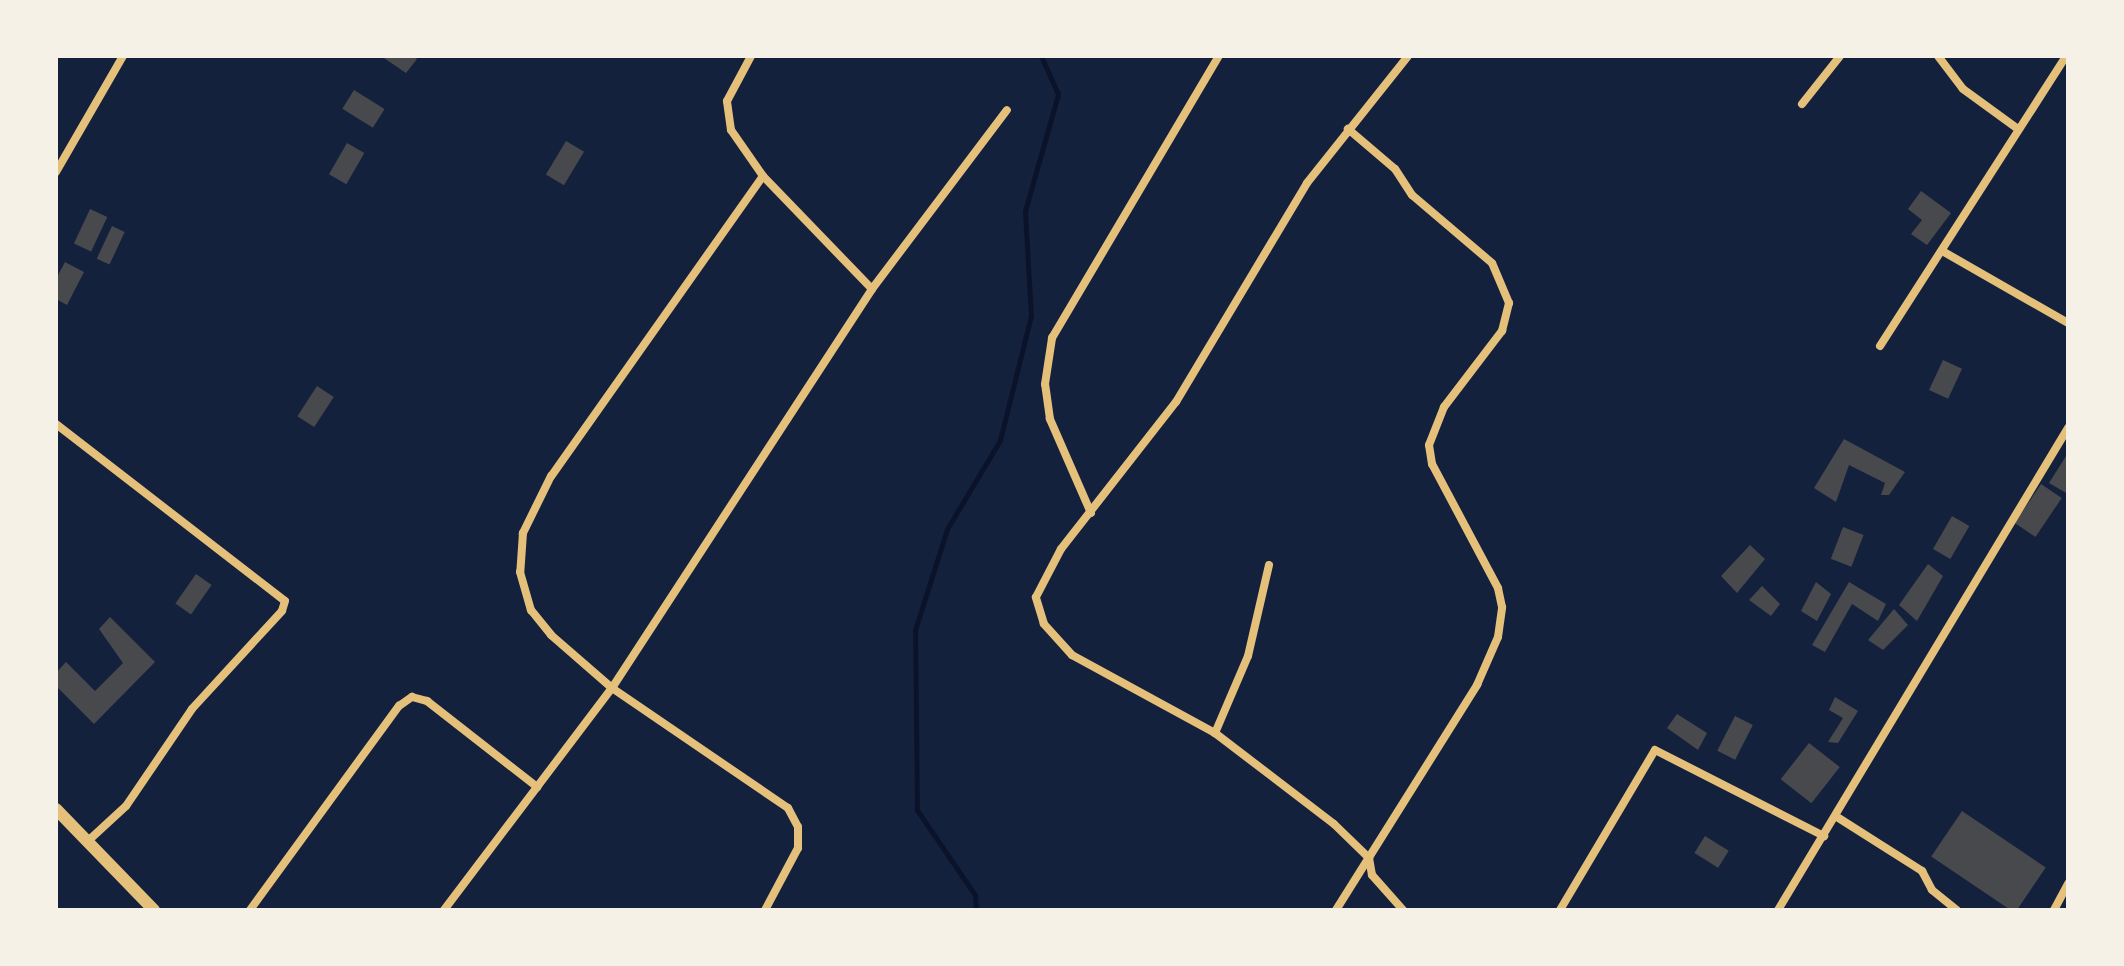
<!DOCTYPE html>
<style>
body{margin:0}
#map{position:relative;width:2124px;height:966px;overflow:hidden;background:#14213d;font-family:"Roboto Serif",serif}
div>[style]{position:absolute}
.stream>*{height:5px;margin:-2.5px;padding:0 2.5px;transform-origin:2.5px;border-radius:2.5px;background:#0b132b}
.building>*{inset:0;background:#48494c;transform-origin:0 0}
.minor>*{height:8px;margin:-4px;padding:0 4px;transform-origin:4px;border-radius:4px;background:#e5c07b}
.tertiary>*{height:12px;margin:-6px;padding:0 6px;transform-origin:6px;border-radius:6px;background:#e5c07b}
span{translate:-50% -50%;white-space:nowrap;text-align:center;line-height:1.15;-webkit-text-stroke:8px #f6f1e7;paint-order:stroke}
.frame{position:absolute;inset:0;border:58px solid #f6f1e7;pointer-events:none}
</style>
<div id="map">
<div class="stream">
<div style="left:976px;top:910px;width:15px;rotate:-94deg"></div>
<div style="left:975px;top:895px;width:103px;rotate:-124.3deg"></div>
<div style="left:917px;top:810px;width:180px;rotate:-90.6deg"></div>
<div style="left:915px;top:630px;width:106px;rotate:-72.4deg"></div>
<div style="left:947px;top:529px;width:104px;rotate:-59.2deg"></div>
<div style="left:1000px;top:440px;width:128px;rotate:-76deg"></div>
<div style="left:1031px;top:316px;width:105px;rotate:-93.3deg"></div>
<div style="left:1025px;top:211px;width:122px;rotate:-74.2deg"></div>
<div style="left:1058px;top:94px;width:42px;rotate:-114.1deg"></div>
</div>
<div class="building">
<div style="clip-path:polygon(381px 56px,413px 56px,417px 59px,406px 73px)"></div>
<div style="left:354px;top:90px;width:36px;height:22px;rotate:32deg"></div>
<div style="left:566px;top:141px;width:21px;height:39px;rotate:31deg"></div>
<div style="left:347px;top:143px;width:20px;height:36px;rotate:30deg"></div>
<div style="clip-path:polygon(1921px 191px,1951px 213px,1927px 245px,1911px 234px,1922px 220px,1908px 209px)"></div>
<div style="left:90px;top:209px;width:19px;height:38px;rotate:25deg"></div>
<div style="left:112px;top:226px;width:14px;height:36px;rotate:25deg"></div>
<div style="clip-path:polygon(65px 262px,84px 272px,67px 305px,56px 299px,56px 279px)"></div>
<div style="left:1943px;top:360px;width:21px;height:33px;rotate:25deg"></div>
<div style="left:317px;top:386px;width:20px;height:36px;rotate:33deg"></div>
<div style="clip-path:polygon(1844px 439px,1905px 472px,1889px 495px,1881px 495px,1885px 483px,1849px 465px,1836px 502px,1814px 488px)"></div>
<div style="clip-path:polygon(2068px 453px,2068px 494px,2049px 483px)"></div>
<div style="left:2041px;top:484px;width:25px;height:47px;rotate:34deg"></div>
<div style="left:1952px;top:516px;width:20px;height:38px;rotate:30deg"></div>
<div style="left:1843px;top:527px;width:22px;height:34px;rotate:21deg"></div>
<div style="clip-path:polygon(1750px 545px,1765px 559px,1737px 593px,1721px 576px)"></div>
<div style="clip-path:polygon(1928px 564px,1943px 576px,1917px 621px,1899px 605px)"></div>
<div style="left:196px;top:574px;width:19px;height:36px;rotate:35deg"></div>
<div style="clip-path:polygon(1816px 582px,1831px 594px,1817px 621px,1801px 611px)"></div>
<div style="clip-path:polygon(1849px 582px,1886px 604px,1878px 621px,1852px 604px,1825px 652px,1812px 645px)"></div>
<div style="clip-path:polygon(1762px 586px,1780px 604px,1771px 616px,1749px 600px)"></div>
<div style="clip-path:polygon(1894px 609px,1908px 625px,1883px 650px,1868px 640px)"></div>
<div style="clip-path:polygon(110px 617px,155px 662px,94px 724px,56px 686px,56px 673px,66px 662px,95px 691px,123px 663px,99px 629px)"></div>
<div style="clip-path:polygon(1835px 697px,1858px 711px,1838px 743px,1828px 742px,1843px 718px,1829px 710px)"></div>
<div style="clip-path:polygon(1677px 714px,1707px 733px,1698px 750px,1667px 728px)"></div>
<div style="left:1735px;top:716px;width:20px;height:39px;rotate:27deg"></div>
<div style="left:1809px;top:743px;width:39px;height:46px;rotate:38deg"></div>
<div style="left:1962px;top:811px;width:101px;height:55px;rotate:34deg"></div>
<div style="left:1705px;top:836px;width:28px;height:20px;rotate:32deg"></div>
</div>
<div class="minor">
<div style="left:1938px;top:56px;width:41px;rotate:52.9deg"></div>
<div style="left:1963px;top:89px;width:68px;rotate:36deg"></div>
<div style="left:1802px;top:104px;width:61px;rotate:-51.6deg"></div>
<div style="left:56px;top:172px;width:134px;rotate:-60deg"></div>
<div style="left:763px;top:176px;width:367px;rotate:125.2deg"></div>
<div style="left:551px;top:476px;width:64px;rotate:116.2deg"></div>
<div style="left:523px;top:533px;width:39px;rotate:94deg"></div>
<div style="left:520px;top:572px;width:40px;rotate:74deg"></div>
<div style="left:531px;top:610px;width:32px;rotate:51deg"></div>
<div style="left:551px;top:635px;width:81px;rotate:41deg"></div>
<div style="left:612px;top:688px;width:213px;rotate:34.3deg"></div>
<div style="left:788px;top:808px;width:21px;rotate:62deg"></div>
<div style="left:798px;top:827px;width:21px;rotate:90deg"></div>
<div style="left:798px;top:848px;width:70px;rotate:118deg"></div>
<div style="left:1944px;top:252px;width:143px;rotate:29.8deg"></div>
<div style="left:872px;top:289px;width:224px;rotate:-53deg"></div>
<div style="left:1880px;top:346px;width:345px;rotate:-57.3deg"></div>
<div style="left:56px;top:424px;width:289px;rotate:37.7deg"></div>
<div style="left:285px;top:601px;width:10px;rotate:107deg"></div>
<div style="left:282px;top:611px;width:133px;rotate:132.6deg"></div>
<div style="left:192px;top:709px;width:117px;rotate:124.2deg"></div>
<div style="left:126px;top:806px;width:52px;rotate:137.4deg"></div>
<div style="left:1091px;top:513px;width:103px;rotate:-113.6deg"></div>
<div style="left:1050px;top:419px;width:35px;rotate:-98deg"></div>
<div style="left:1045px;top:384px;width:47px;rotate:-81.3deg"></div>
<div style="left:1052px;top:338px;width:328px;rotate:-59.4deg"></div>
<div style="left:1269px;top:565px;width:93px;rotate:103deg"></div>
<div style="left:1248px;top:656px;width:84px;rotate:113.2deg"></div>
<div style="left:1215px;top:733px;width:150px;rotate:37.4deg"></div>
<div style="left:1334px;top:824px;width:49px;rotate:44.2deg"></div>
<div style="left:1369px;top:858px;width:17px;rotate:80deg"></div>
<div style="left:1372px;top:875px;width:47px;rotate:48.5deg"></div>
<div style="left:1215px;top:733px;width:163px;rotate:-151.4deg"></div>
<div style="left:1072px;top:655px;width:42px;rotate:-132.1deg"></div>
<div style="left:1044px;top:624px;width:28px;rotate:-107deg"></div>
<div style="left:1036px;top:597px;width:54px;rotate:-62.5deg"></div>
<div style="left:1061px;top:549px;width:187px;rotate:-52deg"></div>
<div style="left:1176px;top:402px;width:255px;rotate:-59.1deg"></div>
<div style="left:1307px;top:183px;width:162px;rotate:-51.5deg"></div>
<div style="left:1837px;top:817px;width:101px;rotate:32.4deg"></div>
<div style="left:1922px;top:871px;width:21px;rotate:62deg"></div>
<div style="left:1932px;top:890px;width:32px;rotate:39deg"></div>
<div style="left:250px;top:910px;width:253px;rotate:-53.9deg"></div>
<div style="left:399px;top:706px;width:16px;rotate:-35deg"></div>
<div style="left:412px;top:697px;width:16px;rotate:15deg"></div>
<div style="left:427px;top:701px;width:140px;rotate:38deg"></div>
<div style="left:444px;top:910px;width:278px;rotate:-52.9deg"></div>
<div style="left:612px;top:688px;width:476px;rotate:-56.9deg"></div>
<div style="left:872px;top:289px;width:157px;rotate:-134deg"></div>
<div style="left:763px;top:176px;width:56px;rotate:-124.8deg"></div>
<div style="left:731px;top:130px;width:29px;rotate:-98deg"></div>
<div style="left:727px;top:101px;width:51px;rotate:-61.9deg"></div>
<div style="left:1336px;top:910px;width:266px;rotate:-57.9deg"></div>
<div style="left:1477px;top:685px;width:52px;rotate:-66.4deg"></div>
<div style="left:1498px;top:637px;width:30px;rotate:-82deg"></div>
<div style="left:1502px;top:607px;width:19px;rotate:-102deg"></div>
<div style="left:1498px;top:588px;width:140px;rotate:-118deg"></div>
<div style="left:1432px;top:464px;width:19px;rotate:-99deg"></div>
<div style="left:1429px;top:445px;width:41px;rotate:-68.5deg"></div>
<div style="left:1444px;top:407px;width:96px;rotate:-52.7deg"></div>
<div style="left:1502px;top:331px;width:29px;rotate:-76deg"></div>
<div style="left:1509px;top:303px;width:43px;rotate:-113deg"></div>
<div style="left:1492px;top:263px;width:105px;rotate:-139.6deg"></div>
<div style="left:1412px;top:195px;width:31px;rotate:-123deg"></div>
<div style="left:1395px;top:169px;width:62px;rotate:-139.6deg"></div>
<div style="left:1560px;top:910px;width:186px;rotate:-59.3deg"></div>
<div style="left:1655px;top:750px;width:190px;rotate:27deg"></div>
<div style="left:1778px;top:910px;width:563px;rotate:-58.97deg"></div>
<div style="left:2054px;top:910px;width:30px;rotate:-62deg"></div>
</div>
<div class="tertiary">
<div style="left:56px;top:809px;width:141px;rotate:45.9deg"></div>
</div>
<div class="frame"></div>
</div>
